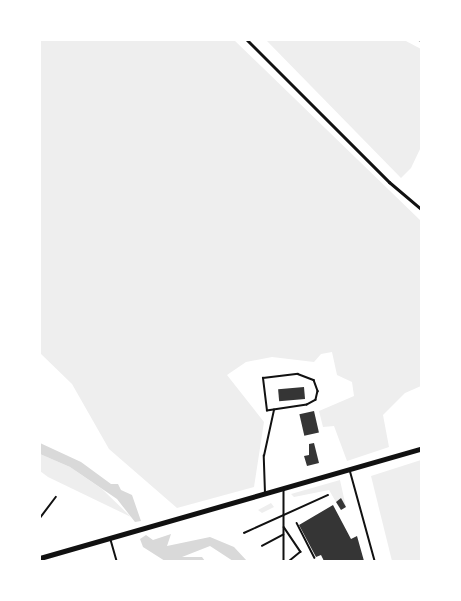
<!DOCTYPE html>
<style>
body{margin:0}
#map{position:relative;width:461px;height:601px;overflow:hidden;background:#fff;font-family:Bitter,serif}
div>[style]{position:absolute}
.green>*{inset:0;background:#eee}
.water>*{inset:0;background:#d9d9d9}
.building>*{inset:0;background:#353535;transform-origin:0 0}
.path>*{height:1.5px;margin:-0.75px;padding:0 0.75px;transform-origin:0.75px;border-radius:0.75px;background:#111}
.service>*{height:1.5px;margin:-0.75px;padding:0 0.75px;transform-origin:0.75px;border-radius:0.75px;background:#111}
.minor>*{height:3px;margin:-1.5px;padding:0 1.5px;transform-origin:1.5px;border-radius:1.5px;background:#111}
.secondary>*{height:4.5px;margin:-2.25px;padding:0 2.25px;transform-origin:2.25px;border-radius:2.25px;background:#111}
.rail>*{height:2px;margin:-1px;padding:0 1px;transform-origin:1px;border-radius:1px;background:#707070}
span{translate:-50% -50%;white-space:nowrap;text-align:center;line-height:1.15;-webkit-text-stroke:3px #fff;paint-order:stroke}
.frame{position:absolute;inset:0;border:41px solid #fff;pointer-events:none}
</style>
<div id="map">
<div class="green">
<div style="clip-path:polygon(40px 40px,234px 40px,421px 221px,421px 386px,405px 393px,383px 415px,389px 447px,347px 461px,334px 426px,323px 427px,319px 411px,354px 396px,352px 382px,337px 375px,332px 352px,321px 354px,314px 362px,272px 357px,246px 362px,227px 375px,264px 422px,254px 487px,177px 508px,109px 449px,72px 384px,40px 353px)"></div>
<div style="clip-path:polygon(266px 40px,404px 40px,421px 49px,421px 147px,411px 168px,401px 178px)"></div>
<div style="clip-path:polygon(40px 454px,70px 467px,102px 489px,131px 517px,48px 477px,40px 471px)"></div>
<div style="clip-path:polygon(421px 460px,421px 561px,392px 561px,371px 476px)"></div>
<div style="clip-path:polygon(340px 480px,346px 507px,341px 498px,336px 502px,329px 490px,294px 497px,291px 494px)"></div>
<div style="clip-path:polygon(271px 503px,274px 507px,262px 513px,258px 510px)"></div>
</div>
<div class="water">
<div style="clip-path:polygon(40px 443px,81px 462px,111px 484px,118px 484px,121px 490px,132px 495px,141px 521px,135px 522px,117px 499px,70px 467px,40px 454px)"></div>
<div style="clip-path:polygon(171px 534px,167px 546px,210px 537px,234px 547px,247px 561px,233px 561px,210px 546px,182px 557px,202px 557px,205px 561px,165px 561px,143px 547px,140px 539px,146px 535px,153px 540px)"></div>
</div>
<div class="building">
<div style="left:304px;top:387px;width:12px;height:26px;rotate:85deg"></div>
<div style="left:314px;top:411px;width:22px;height:15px;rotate:77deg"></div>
<div style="clip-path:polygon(314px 443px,319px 463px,307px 466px,304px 456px,309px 455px,309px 444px)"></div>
<div style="clip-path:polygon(341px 498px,346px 507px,341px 510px,336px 502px)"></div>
<div style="clip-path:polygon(333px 505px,351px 539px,357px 536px,364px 561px,324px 561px,321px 555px,316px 557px,299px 525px)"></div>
</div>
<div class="path">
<div style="left:297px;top:523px;width:39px;rotate:63deg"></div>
</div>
<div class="service">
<div style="left:298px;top:374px;width:17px;rotate:21deg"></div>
<div style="left:314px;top:380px;width:12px;rotate:70deg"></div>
<div style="left:318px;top:391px;width:9px;rotate:103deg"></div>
<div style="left:316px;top:400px;width:10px;rotate:151deg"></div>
<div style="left:307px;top:405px;width:40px;rotate:171.5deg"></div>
<div style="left:267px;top:411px;width:33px;rotate:-97deg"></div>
<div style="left:263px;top:378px;width:35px;rotate:-7deg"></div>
<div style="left:350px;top:470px;width:94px;rotate:74.6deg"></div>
<div style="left:284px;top:489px;width:72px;rotate:90deg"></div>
<div style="left:265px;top:493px;width:37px;rotate:-92deg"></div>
<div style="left:264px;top:456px;width:47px;rotate:-77.7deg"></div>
<div style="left:40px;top:518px;width:26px;rotate:-53deg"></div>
<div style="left:284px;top:527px;width:30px;rotate:56deg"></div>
<div style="left:301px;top:552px;width:14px;rotate:141deg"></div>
<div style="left:244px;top:533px;width:92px;rotate:-24.3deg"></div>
<div style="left:111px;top:540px;width:22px;rotate:74deg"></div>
<div style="left:262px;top:546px;width:24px;rotate:-28deg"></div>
</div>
<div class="minor">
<div style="left:247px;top:40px;width:201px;rotate:45deg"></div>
<div style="left:389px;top:182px;width:42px;rotate:40.2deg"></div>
</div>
<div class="secondary">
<div style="left:40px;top:558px;width:396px;rotate:-16deg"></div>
</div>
<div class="rail">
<div style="left:419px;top:40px;width:2px;rotate:27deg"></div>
</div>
<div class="frame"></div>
</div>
